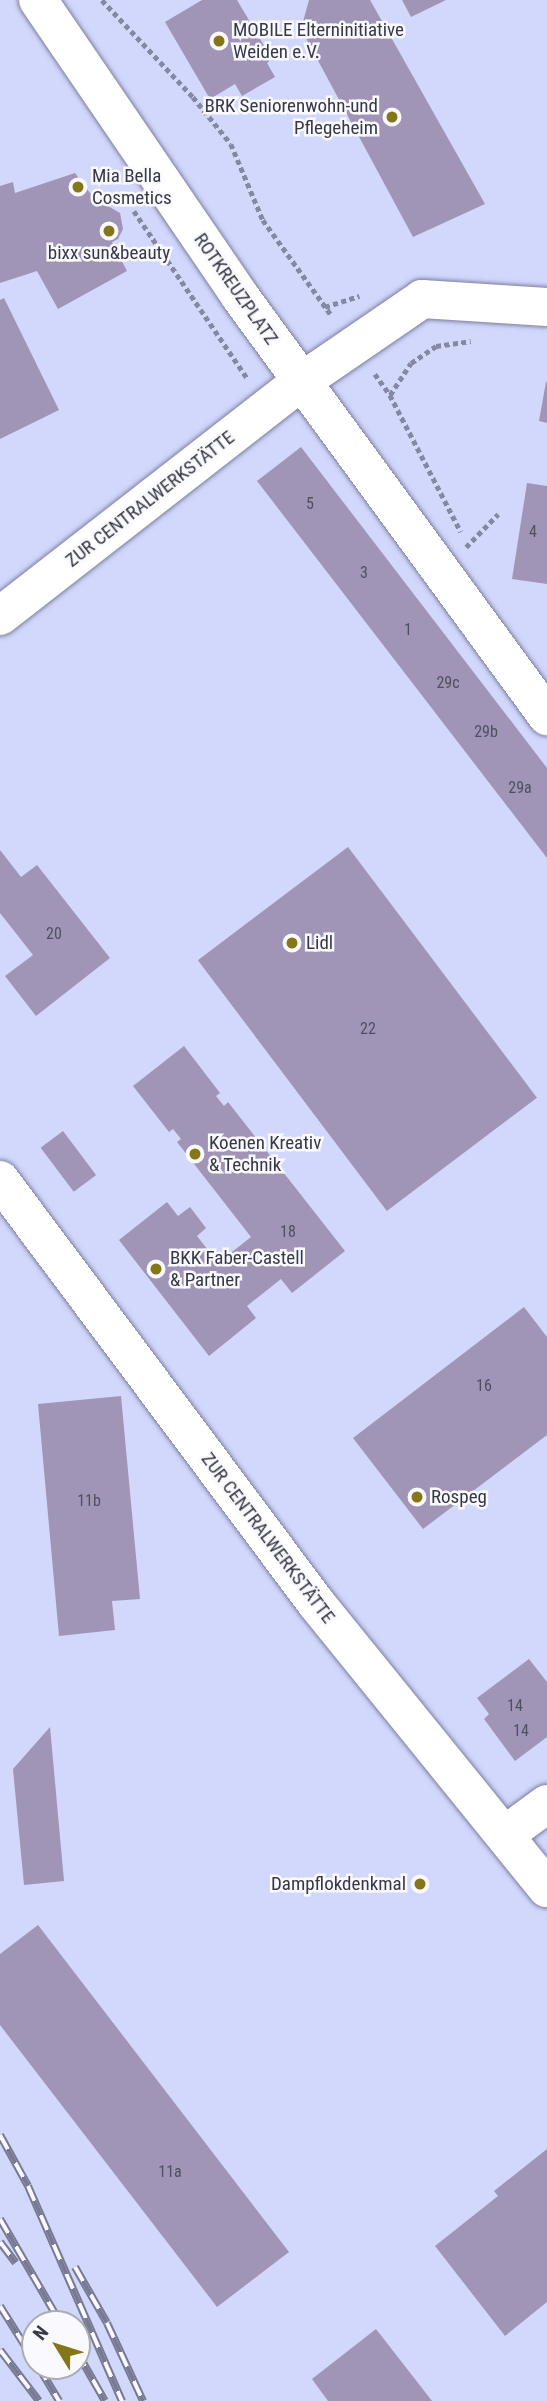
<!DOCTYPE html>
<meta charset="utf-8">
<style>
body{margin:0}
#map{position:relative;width:547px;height:2401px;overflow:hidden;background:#d2d7fc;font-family:"Roboto Condensed",sans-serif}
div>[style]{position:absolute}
.building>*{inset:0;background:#a095b7;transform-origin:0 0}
.path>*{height:4.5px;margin-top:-2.25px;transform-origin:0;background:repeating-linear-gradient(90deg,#8588a2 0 5px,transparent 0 8.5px)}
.roads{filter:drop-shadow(0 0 2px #7b7fa0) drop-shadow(0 0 2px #7b7fa0)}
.minor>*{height:38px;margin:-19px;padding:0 19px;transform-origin:19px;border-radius:19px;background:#fff}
.major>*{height:38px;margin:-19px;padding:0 19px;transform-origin:19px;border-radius:19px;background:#fff}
.rail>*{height:8px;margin-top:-4px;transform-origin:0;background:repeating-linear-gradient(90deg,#fafafe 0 16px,#777a92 0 32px);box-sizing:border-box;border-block:2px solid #777a92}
.dots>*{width:19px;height:19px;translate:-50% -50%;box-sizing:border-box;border:4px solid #fafafe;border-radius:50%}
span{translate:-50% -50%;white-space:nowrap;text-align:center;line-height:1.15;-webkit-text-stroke:5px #fafafe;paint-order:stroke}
.number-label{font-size:16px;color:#504f62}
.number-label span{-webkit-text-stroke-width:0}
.poi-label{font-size:19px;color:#363846}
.left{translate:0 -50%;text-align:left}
.right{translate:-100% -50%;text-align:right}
.street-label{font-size:19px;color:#363846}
.north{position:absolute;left:21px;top:2310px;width:70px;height:70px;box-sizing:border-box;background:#fafafe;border:2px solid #acacb4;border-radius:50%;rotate:308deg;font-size:19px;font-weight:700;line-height:28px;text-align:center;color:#363846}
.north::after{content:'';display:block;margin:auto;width:24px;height:32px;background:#85761a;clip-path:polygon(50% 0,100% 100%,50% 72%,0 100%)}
</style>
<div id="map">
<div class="building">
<div style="clip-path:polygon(202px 0,237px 0,272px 59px,267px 63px,275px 77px,242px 96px,235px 84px,210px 99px,165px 22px)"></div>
<div style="clip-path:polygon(309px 0,370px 0,485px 204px,413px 237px,301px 29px)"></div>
<div style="clip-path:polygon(402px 0,446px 0,411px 17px)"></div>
<div style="clip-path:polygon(75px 173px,99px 205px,108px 206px,120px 213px,123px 229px,118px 239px,112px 242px,127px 271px,58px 309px,37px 271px,0 283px,0 186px,13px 182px,15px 193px)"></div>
<div style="clip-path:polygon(4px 298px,59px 410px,0 439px,0 300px)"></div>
<div style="clip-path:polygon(546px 382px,547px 382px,547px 423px,539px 421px)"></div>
<div style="clip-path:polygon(301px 447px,547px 768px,547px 858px,257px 481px)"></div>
<div style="clip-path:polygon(527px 483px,547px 486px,547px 584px,512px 579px)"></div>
<div style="left:348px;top:847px;width:314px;height:188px;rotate:53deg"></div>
<div style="clip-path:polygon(0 850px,21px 877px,37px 865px,110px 958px,36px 1016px,5px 976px,33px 955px,0 913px)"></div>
<div style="clip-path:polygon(184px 1046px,220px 1093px,216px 1096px,224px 1106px,228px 1102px,345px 1251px,292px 1293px,281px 1279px,247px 1306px,256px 1318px,209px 1356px,119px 1240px,167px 1202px,178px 1216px,190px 1207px,206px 1228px,197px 1236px,218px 1263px,251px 1237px,177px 1142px,181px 1139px,173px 1129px,169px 1132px,133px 1086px)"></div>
<div style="left:63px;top:1131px;width:55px;height:28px;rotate:53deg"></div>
<div style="clip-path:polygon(524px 1307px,547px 1337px,547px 1435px,423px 1529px,353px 1438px)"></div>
<div style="clip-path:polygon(121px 1396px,140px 1599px,112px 1601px,115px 1630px,59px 1636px,38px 1404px)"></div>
<div style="clip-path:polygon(529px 1659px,547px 1682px,547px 1737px,515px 1761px,484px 1719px,489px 1714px,477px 1698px)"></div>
<div style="clip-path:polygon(50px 1727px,64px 1881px,24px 1885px,13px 1769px)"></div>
<div style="clip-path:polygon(38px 1925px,289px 2252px,217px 2307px,0 2025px,0 1954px)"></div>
<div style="clip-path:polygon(547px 2149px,547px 2302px,505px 2336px,435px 2246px,498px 2196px,494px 2191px)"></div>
<div style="clip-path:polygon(376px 2329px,432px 2401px,328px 2401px,312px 2379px)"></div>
</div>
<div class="path">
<div style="left:102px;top:0;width:133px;rotate:46.8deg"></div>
<div style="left:193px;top:97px;width:60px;rotate:51deg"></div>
<div style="left:231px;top:144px;width:82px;rotate:67.2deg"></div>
<div style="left:263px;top:220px;width:118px;rotate:54.3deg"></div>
<div style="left:134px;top:211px;width:202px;rotate:55.9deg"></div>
<div style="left:325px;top:307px;width:36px;rotate:-18deg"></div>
<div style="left:375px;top:374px;width:26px;rotate:54deg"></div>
<div style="left:390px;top:395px;width:154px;rotate:62.6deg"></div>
<div style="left:390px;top:395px;width:38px;rotate:-57deg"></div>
<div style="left:411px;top:363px;width:30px;rotate:-34deg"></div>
<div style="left:436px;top:346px;width:35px;rotate:-8deg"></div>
<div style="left:466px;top:547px;width:46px;rotate:-45.9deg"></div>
</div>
<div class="roads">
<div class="minor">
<div style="left:0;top:616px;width:381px;rotate:-37.9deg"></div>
<div style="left:301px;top:382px;width:147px;rotate:-34.4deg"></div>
<div style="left:422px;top:299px;width:125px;rotate:3.7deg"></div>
<div style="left:0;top:1180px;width:528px;rotate:53.24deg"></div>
<div style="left:316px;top:1603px;width:367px;rotate:51deg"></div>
<div style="left:506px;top:1834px;width:51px;rotate:-36.2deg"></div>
</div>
<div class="major">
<div style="left:38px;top:0;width:357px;rotate:55.7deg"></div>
<div style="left:239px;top:295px;width:522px;rotate:53.81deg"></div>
</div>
</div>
<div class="rail">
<div style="left:0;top:2135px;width:58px;rotate:61.2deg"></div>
<div style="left:28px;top:2186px;width:235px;rotate:66.4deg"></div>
<div style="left:0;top:2219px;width:121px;rotate:59.8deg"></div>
<div style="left:0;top:2242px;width:26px;rotate:53deg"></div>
<div style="left:75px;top:2267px;width:64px;rotate:60.3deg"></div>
<div style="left:107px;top:2323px;width:86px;rotate:65.2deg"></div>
<div style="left:0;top:2306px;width:66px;rotate:58deg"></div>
<div style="left:0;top:2350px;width:64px;rotate:52.6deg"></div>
<div style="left:77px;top:2352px;width:56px;rotate:60.3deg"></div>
<div style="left:38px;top:2366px;width:41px;rotate:59deg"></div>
</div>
<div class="dots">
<div style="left:219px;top:41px;background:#85761a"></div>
<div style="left:392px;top:117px;background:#85761a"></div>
<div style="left:78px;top:187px;background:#85761a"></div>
<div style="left:109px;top:231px;background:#85761a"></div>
<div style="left:292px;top:943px;background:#85761a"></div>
<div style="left:195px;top:1154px;background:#85761a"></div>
<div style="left:156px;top:1269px;background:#85761a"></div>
<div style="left:417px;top:1497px;background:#85761a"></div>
<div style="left:420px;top:1884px;background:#85761a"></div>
</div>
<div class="number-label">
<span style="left:310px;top:504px">5</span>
<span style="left:533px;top:532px">4</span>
<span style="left:364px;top:573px">3</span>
<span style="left:408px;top:630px">1</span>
<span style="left:448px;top:683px">29c</span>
<span style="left:486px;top:732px">29b</span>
<span style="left:520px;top:788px">29a</span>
<span style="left:54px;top:934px">20</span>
<span style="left:368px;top:1029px">22</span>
<span style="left:288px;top:1232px">18</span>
<span style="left:484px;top:1386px">16</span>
<span style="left:89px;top:1501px">11b</span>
<span style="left:515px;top:1706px">14</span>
<span style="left:521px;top:1731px">14</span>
<span style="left:170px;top:2172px">11a</span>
</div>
<div class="poi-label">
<span class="left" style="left:233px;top:41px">MOBILE Elterninitiative<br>Weiden e.V.</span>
<span class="right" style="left:378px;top:117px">BRK Seniorenwohn-und<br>Pflegeheim</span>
<span class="left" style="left:92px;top:187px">Mia Bella<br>Cosmetics</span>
<span style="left:109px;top:253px">bixx sun&amp;beauty</span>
<span class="left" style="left:306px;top:943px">Lidl</span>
<span class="left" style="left:209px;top:1154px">Koenen Kreativ<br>&amp; Technik</span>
<span class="left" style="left:170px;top:1269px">BKK Faber-Castell<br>&amp; Partner</span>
<span class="left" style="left:431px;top:1497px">Rospeg</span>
<span class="right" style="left:406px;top:1884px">Dampflokdenkmal</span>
</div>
<div class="street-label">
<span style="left:236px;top:289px;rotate:55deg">ROTKREUZPLATZ</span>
<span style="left:150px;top:499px;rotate:-38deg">ZUR CENTRALWERKSTÄTTE</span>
<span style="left:268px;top:1538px;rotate:53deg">ZUR CENTRALWERKSTÄTTE</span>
</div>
<div class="north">N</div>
</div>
